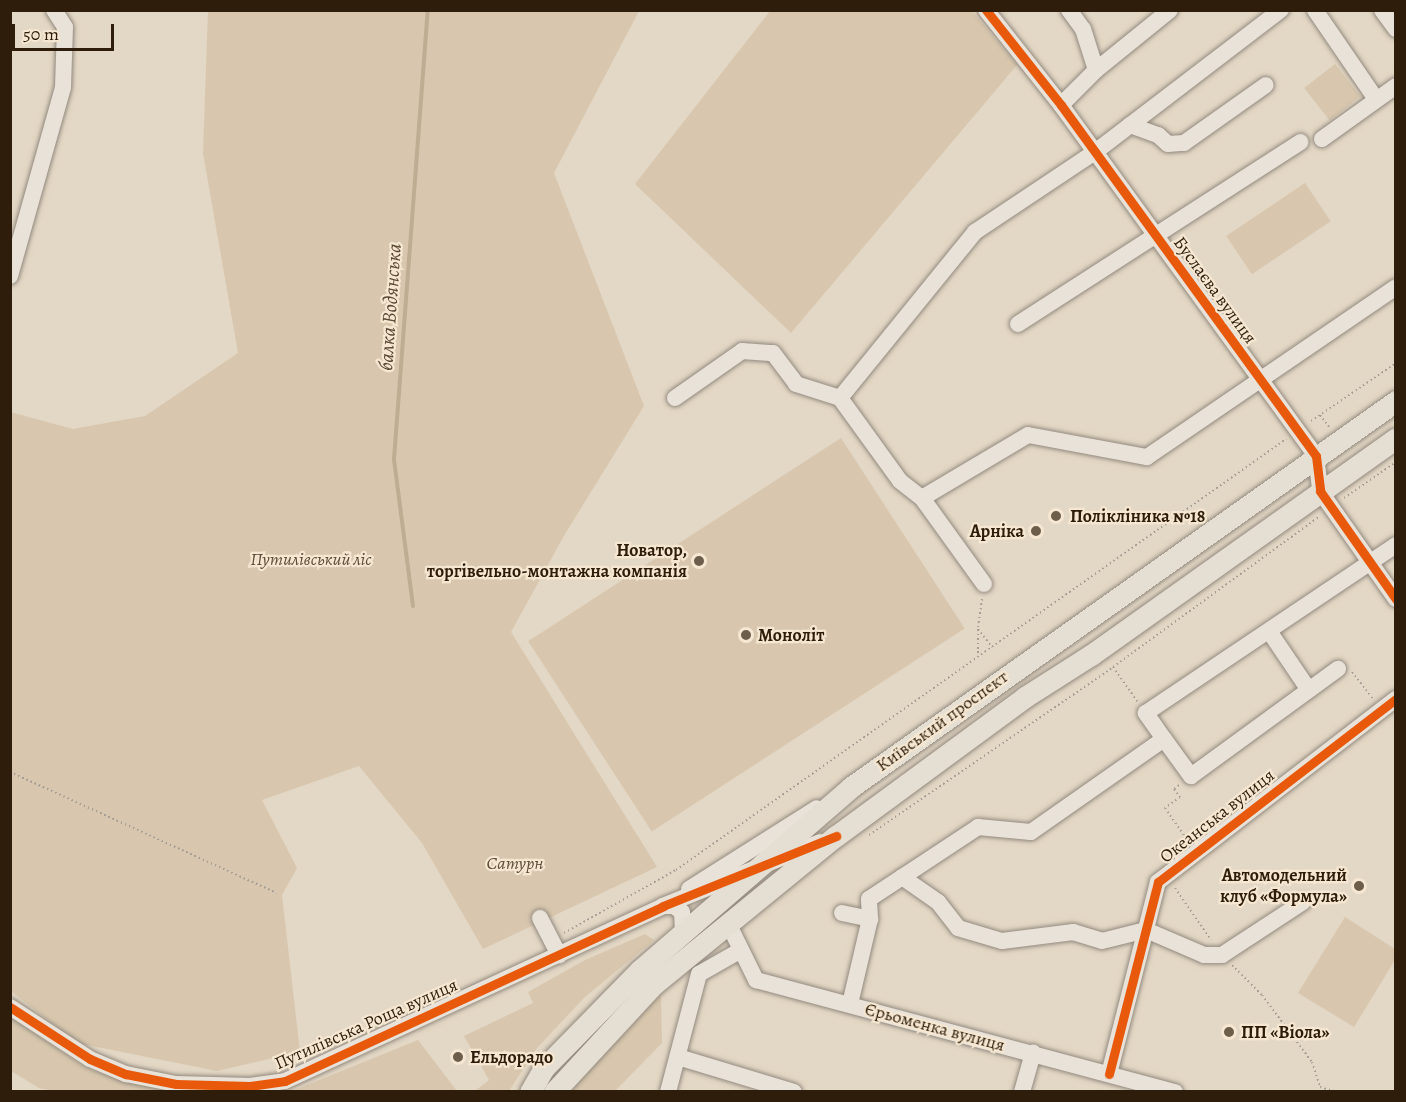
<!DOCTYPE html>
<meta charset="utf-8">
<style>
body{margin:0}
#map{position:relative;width:1406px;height:1102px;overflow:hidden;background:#e3d7c5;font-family:Alegreya,serif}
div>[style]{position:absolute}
.green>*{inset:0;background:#d8c7ae;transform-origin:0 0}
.stream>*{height:4px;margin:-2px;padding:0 2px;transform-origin:2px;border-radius:2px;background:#beac93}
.path>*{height:2px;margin-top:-1px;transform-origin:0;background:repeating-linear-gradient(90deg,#a59e95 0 1.5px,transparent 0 4.5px)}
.roads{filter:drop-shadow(0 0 2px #938a7e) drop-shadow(0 0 2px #938a7e)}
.minor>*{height:16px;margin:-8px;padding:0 8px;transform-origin:8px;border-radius:8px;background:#e8e2d9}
.major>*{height:21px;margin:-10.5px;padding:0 10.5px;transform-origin:10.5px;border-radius:10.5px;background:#e5ded3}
.cycleway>*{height:9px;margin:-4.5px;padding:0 4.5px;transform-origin:4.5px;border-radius:4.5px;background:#e8590c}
.dots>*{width:16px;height:16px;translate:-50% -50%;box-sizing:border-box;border:3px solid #f5e7d1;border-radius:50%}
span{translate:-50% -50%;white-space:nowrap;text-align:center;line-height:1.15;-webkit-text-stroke:4.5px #f5e7d1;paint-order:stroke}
.street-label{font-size:18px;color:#2e1d0b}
.poi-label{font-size:18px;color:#2e1d0b;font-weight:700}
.left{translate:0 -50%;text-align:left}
.right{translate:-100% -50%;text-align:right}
.park-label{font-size:18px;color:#5e4c36;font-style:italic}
.water-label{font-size:20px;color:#5b4933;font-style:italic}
.frame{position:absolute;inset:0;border:12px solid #2e1d0b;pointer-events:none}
.scale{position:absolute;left:12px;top:24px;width:102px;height:27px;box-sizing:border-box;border:3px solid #2e1d0b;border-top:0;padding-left:8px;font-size:18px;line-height:21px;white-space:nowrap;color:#2e1d0b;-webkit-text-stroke:4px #f5e7d1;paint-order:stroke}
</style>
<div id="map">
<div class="green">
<div style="clip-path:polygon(208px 11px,639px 11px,554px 173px,644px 406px,565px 534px,511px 632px,657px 867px,483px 949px,422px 843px,359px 766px,262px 800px,297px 868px,282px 895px,300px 1052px,217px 1071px,77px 1043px,11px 991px,10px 412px,73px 429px,145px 416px,238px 353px,203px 153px)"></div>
<div style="clip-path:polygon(770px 11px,972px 11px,1017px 65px,791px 333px,635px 184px)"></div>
<div style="left:1335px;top:64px;width:41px;height:39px;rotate:52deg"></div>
<div style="left:1305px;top:183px;width:46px;height:95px;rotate:56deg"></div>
<div style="left:841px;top:438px;width:227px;height:373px;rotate:57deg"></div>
<div style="clip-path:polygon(1345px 917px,1395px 949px,1395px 960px,1354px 1027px,1298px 993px)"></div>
<div style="clip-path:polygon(645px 934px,654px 940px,585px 997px,537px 1048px,509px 1091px,475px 1091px,489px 1080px,464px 1036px,533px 1003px,528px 992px,585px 960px)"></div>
<div style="clip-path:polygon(661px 994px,662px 1043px,615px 1091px,569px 1092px)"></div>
<div style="clip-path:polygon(11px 1017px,84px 1067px,124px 1081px,178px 1091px,53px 1091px,39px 1088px,11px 1071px)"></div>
<div style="clip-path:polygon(418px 1040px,457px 1091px,292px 1091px)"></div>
</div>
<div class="stream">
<div style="left:413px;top:606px;width:148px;rotate:-97.4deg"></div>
<div style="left:394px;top:459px;width:450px;rotate:-85.7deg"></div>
</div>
<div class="path">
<div style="left:1320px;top:415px;width:15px;rotate:53deg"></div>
<div style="left:1311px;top:421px;width:103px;rotate:-34.3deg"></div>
<div style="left:1344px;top:498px;width:63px;rotate:-34.7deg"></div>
<div style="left:982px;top:599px;width:30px;rotate:98deg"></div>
<div style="left:978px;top:629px;width:23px;rotate:52deg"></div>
<div style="left:978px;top:629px;width:27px;rotate:90deg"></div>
<div style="left:1113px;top:667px;width:42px;rotate:54.8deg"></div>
<div style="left:1352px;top:672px;width:33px;rotate:52deg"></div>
<div style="left:10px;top:772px;width:293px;rotate:24.4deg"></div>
<div style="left:1179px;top:785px;width:6px;rotate:141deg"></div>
<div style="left:1174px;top:789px;width:10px;rotate:53deg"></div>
<div style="left:1180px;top:797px;width:19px;rotate:144deg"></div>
<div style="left:1165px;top:808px;width:40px;rotate:55.1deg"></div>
<div style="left:869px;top:835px;width:296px;rotate:-34.5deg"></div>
<div style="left:1113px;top:667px;width:256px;rotate:-36.1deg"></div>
<div style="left:1175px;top:888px;width:63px;rotate:55.3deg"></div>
<div style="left:564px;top:933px;width:129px;rotate:-29.4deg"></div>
<div style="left:676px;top:870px;width:747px;rotate:-35.24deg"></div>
<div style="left:1232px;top:965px;width:42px;rotate:45deg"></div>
<div style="left:1262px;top:995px;width:84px;rotate:53.3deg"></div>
<div style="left:1312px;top:1062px;width:26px;rotate:72deg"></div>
<div style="left:1320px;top:1087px;width:19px;rotate:16deg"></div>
</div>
<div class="roads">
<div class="minor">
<div style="left:986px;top:10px;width:121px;rotate:51.7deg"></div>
<div style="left:1061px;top:105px;width:434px;rotate:54deg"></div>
<div style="left:1316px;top:456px;width:35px;rotate:83deg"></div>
<div style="left:1320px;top:491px;width:132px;rotate:54.9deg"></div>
<div style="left:1069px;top:10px;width:24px;rotate:54deg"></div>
<div style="left:1083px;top:29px;width:43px;rotate:72.4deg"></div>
<div style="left:1315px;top:10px;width:108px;rotate:55.6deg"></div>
<div style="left:1382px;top:10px;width:24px;rotate:54deg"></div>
<div style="left:1061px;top:105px;width:49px;rotate:-45deg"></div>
<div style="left:1096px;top:70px;width:95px;rotate:-39deg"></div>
<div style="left:1130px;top:125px;width:30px;rotate:20deg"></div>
<div style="left:1158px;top:135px;width:13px;rotate:42deg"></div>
<div style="left:1168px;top:144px;width:16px;rotate:-4deg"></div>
<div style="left:1184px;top:143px;width:100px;rotate:-35.3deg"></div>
<div style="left:1322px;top:139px;width:91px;rotate:-35.6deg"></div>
<div style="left:10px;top:276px;width:196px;rotate:-74.3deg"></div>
<div style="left:63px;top:87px;width:60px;rotate:-88.1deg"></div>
<div style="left:65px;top:27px;width:20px;rotate:-123deg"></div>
<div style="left:1018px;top:324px;width:336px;rotate:-32.8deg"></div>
<div style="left:675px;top:398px;width:82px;rotate:-35deg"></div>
<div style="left:742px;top:351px;width:31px;rotate:4deg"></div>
<div style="left:773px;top:353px;width:39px;rotate:53deg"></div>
<div style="left:796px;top:384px;width:46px;rotate:17.7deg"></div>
<div style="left:840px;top:398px;width:102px;rotate:54.1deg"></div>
<div style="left:900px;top:481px;width:28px;rotate:38deg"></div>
<div style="left:922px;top:498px;width:123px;rotate:-30.7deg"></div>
<div style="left:1028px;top:435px;width:121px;rotate:10.5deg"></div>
<div style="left:1147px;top:457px;width:301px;rotate:-34.3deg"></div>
<div style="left:840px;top:398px;width:214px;rotate:-50.9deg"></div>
<div style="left:975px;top:232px;width:144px;rotate:-33.7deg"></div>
<div style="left:1095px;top:152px;width:234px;rotate:-37.4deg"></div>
<div style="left:922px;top:498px;width:106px;rotate:54.2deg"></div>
<div style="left:1269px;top:631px;width:71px;rotate:55.9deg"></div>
<div style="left:1164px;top:739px;width:46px;rotate:53.9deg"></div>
<div style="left:1191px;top:776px;width:182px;rotate:-36.1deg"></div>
<div style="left:902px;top:877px;width:44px;rotate:34.8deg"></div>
<div style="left:938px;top:902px;width:33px;rotate:52deg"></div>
<div style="left:958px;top:928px;width:46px;rotate:16.5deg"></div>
<div style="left:1002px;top:941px;width:72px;rotate:-7.2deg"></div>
<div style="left:1073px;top:932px;width:30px;rotate:17deg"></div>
<div style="left:1102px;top:941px;width:45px;rotate:-14deg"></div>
<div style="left:1146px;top:930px;width:63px;rotate:23.3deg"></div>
<div style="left:1204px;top:955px;width:18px"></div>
<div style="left:1222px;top:955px;width:97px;rotate:-33.2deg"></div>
<div style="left:689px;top:889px;width:151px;rotate:-32.3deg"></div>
<div style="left:663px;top:906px;width:11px"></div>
<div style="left:674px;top:906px;width:10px;rotate:37deg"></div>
<div style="left:682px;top:912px;width:22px;rotate:87deg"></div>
<div style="left:842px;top:913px;width:29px;rotate:12deg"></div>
<div style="left:540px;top:918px;width:42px;rotate:62.8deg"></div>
<div style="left:728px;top:923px;width:64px;rotate:63.8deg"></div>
<div style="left:756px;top:980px;width:434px;rotate:15deg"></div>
<div style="left:850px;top:1004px;width:87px;rotate:-76.8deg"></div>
<div style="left:870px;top:919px;width:20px;rotate:-93deg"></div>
<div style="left:869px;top:899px;width:131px;rotate:-33.4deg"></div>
<div style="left:978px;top:827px;width:53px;rotate:5.4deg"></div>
<div style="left:1031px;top:832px;width:162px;rotate:-35deg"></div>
<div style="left:1164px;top:739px;width:32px;rotate:-125deg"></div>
<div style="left:1146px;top:713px;width:301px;rotate:-33.9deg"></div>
<div style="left:10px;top:1007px;width:95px;rotate:33deg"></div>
<div style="left:90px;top:1059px;width:39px;rotate:23deg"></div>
<div style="left:126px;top:1074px;width:51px;rotate:11.3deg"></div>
<div style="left:176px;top:1084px;width:74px;rotate:1.5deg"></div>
<div style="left:250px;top:1086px;width:35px;rotate:-8deg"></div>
<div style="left:285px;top:1081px;width:417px;rotate:-24.8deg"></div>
<div style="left:663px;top:906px;width:170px;rotate:-22.1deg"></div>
<div style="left:678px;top:1057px;width:121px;rotate:16.8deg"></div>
<div style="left:1109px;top:1074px;width:198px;rotate:-75.7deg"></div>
<div style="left:1158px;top:882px;width:300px;rotate:-37.6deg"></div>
<div style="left:668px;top:1092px;width:122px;rotate:-75.3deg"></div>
<div style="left:699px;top:974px;width:48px;rotate:-29.7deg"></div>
<div style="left:1022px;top:1092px;width:41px;rotate:-74.2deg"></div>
</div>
<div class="major">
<div style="left:530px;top:1092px;width:28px;rotate:-60deg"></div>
<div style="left:544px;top:1068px;width:137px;rotate:-45.6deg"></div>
<div style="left:640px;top:970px;width:279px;rotate:-40.9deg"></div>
<div style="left:851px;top:787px;width:668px;rotate:-35.31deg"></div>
<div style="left:554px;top:1092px;width:146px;rotate:-47.2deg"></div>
<div style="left:653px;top:985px;width:236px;rotate:-39.2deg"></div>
<div style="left:836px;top:836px;width:235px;rotate:-36.3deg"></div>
<div style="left:1025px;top:697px;width:78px;rotate:-32.5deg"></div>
<div style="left:1091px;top:655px;width:374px;rotate:-35.4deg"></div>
</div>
</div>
<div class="cycleway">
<div style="left:986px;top:10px;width:121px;rotate:51.7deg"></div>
<div style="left:1061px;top:105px;width:434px;rotate:54deg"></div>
<div style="left:1316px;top:456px;width:35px;rotate:83deg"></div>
<div style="left:1320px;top:491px;width:132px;rotate:54.9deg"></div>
<div style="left:10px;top:1007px;width:95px;rotate:33deg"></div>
<div style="left:90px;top:1059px;width:39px;rotate:23deg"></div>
<div style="left:126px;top:1074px;width:51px;rotate:11.3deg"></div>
<div style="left:176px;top:1084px;width:74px;rotate:1.5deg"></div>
<div style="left:250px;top:1086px;width:35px;rotate:-8deg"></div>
<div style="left:285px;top:1081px;width:417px;rotate:-24.8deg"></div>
<div style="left:663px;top:906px;width:187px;rotate:-22deg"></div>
<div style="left:1109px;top:1074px;width:198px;rotate:-75.7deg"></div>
<div style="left:1158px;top:882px;width:300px;rotate:-37.6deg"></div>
</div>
<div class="dots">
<div style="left:1056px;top:516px;background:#6d5e4c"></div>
<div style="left:1036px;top:531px;background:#6d5e4c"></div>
<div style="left:699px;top:561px;background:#6d5e4c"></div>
<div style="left:746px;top:635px;background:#6d5e4c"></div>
<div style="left:1359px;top:886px;background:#6d5e4c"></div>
<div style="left:1229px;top:1032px;background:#6d5e4c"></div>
<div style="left:458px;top:1057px;background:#6d5e4c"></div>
</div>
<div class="street-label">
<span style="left:1215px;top:290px;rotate:54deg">Буслаєва вулиця</span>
<span style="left:942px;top:721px;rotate:-36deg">Київський проспект</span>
<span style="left:1217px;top:816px;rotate:-38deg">Океанська вулиця</span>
<span style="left:366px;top:1024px;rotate:-24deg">Путилівська Роща вулиця</span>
<span style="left:935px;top:1027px;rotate:15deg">Єрьоменка вулиця</span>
</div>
<div class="poi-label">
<span class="left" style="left:1070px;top:516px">Полікліника №18</span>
<span class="right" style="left:1024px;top:531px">Арніка</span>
<span class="right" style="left:687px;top:561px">Новатор,<br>торгівельно-монтажна компанія</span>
<span class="left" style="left:758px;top:635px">Моноліт</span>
<span class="right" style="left:1347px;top:886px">Автомодельний<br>клуб «Формула»</span>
<span class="left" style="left:1241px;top:1032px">ПП «Віола»</span>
<span class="left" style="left:470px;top:1057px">Ельдорадо</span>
</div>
<div class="park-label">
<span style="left:311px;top:559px">Путилівський ліс</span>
<span style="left:515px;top:863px">Сатурн</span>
</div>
<div class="water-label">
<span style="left:390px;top:307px;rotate:-86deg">балка Водянська</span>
</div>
<div class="frame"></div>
<div class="scale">50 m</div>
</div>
